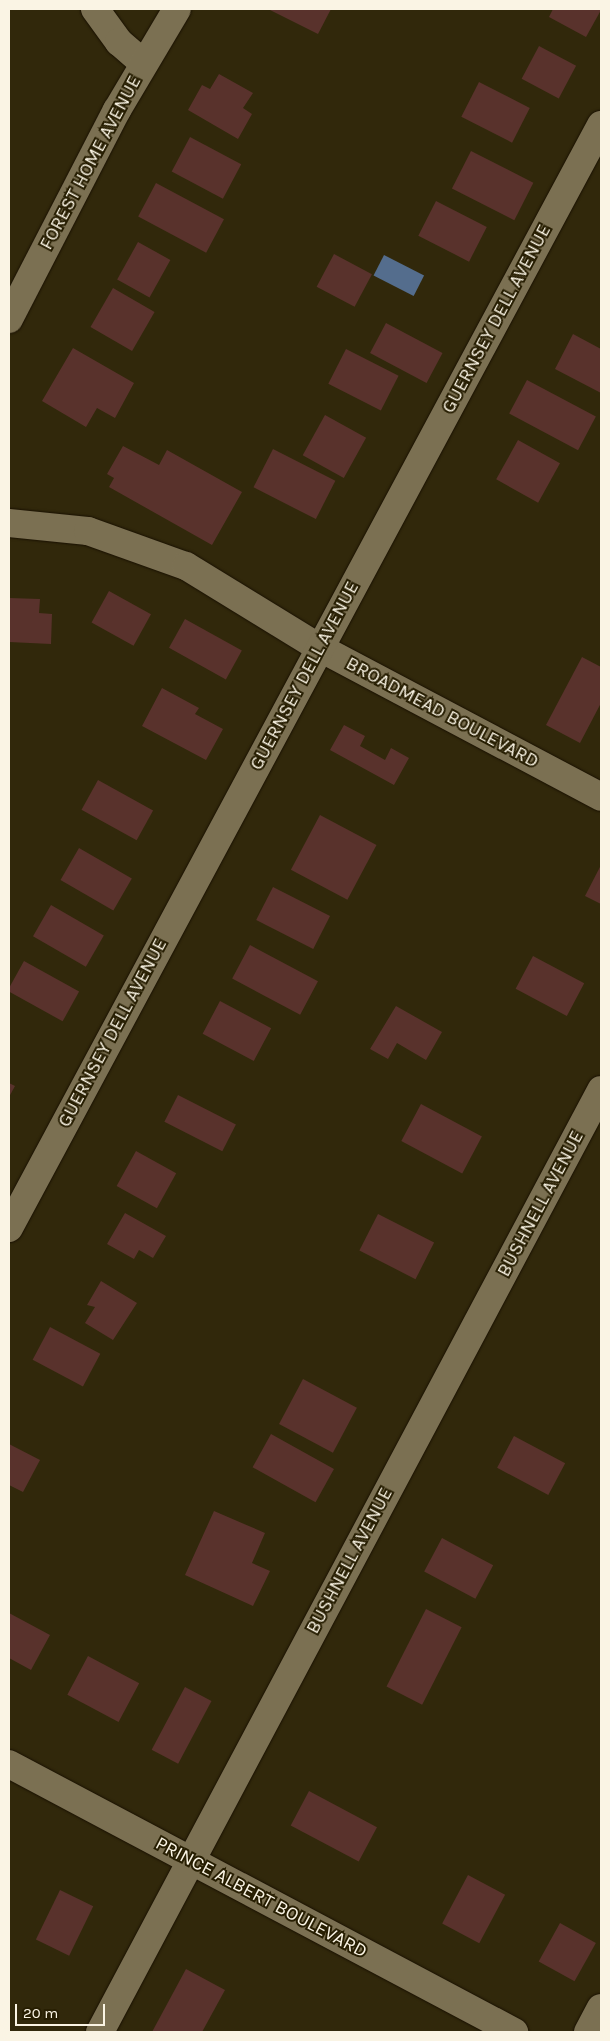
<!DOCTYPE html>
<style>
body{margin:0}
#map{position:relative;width:610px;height:2041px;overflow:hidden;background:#31280b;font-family:Karla,sans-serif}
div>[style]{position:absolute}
.water>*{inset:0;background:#546d8d;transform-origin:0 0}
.building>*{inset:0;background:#59322c;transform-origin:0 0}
.roads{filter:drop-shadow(0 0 1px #191000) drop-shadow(0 0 1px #191000)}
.street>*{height:28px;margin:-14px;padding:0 14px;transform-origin:14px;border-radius:14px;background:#7b7052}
span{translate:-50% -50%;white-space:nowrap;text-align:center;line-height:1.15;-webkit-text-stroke:4px #271e02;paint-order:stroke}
.street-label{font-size:19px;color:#faf4e4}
.frame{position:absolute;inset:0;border:10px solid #faf4e4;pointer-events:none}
.scale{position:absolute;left:15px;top:2004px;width:90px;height:22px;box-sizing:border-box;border:2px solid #faf4e4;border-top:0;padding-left:6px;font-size:15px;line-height:18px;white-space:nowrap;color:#faf4e4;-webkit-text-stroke:4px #271e02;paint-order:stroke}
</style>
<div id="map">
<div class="water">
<div style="left:384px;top:255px;width:45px;height:23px;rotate:27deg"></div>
</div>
<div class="building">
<div style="clip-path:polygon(268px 9px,331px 9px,318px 34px)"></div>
<div style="clip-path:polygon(553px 9px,601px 9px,601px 10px,586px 37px,549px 17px)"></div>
<div style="left:539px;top:46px;width:42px;height:37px;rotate:28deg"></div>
<div style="clip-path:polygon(219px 74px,253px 93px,243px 108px,252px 114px,238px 139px,188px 110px,202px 85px,210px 89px)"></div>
<div style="left:479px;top:82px;width:57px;height:39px;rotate:27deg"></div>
<div style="left:190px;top:137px;width:58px;height:39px;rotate:28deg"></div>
<div style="left:471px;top:151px;width:70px;height:42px;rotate:27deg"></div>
<div style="left:156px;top:183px;width:77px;height:38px;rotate:28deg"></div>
<div style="left:436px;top:201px;width:57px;height:39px;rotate:27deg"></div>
<div style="left:138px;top:242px;width:37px;height:43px;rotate:29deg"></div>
<div style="left:334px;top:254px;width:43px;height:37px;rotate:28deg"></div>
<div style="left:113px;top:288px;width:48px;height:45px;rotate:30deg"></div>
<div style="left:386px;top:323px;width:64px;height:34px;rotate:28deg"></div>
<div style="clip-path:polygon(573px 334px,601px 349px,601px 393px,555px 369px)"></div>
<div style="clip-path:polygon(73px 348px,134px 383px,115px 418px,97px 408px,86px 427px,42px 401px)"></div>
<div style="left:346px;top:349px;width:59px;height:39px;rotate:27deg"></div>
<div style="left:527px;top:380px;width:78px;height:38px;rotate:28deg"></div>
<div style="left:325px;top:415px;width:47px;height:46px;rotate:29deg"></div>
<div style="left:518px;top:440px;width:48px;height:45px;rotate:29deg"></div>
<div style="clip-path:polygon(123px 446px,159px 465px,167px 450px,242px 492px,212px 545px,109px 487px,114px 478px,107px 474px)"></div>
<div style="left:273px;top:449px;width:70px;height:43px;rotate:27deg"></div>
<div style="left:109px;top:591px;width:48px;height:36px;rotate:29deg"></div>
<div style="clip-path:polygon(9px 598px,40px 599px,39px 613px,52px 614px,51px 644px,9px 642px)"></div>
<div style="left:185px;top:619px;width:65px;height:33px;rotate:29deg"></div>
<div style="clip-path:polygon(582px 657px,601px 667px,601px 703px,580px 743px,546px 725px)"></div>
<div style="clip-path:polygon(162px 688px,199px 708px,195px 714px,223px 729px,206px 760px,142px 726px)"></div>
<div style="clip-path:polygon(344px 725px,365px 736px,360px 746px,385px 760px,391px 748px,409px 758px,394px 785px,330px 750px)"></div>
<div style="left:98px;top:780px;width:63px;height:34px;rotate:29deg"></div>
<div style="left:320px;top:815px;width:64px;height:62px;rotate:28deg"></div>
<div style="left:79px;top:848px;width:61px;height:37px;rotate:30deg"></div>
<div style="clip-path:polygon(601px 865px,601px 904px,585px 896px)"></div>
<div style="left:273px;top:887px;width:64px;height:37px;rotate:27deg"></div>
<div style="left:51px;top:905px;width:61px;height:36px;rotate:30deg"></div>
<div style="left:250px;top:945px;width:77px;height:38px;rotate:28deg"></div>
<div style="left:533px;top:956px;width:58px;height:37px;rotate:28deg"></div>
<div style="left:24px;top:961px;width:63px;height:34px;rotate:29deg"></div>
<div style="left:220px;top:1001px;width:58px;height:37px;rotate:28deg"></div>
<div style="clip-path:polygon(396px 1006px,442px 1032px,426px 1060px,397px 1043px,388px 1059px,370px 1049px)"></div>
<div style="clip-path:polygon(9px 1083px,15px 1086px,9px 1097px)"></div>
<div style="left:178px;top:1095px;width:65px;height:30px;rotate:27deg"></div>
<div style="left:421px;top:1104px;width:69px;height:42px;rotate:28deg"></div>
<div style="left:136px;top:1151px;width:46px;height:40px;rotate:29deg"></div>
<div style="clip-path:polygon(125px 1213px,166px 1236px,153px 1258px,139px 1250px,134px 1259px,107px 1244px)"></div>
<div style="left:378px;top:1214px;width:63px;height:41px;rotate:27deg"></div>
<div style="clip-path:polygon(101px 1281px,137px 1303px,113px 1340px,85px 1323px,95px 1307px,87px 1305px)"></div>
<div style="left:50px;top:1327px;width:57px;height:37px;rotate:28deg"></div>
<div style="left:303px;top:1379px;width:61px;height:51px;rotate:28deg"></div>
<div style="left:271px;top:1434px;width:72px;height:38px;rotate:29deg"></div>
<div style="left:514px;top:1436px;width:58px;height:36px;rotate:28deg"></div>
<div style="clip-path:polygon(9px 1444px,40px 1460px,23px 1492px,9px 1485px)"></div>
<div style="clip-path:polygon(214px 1511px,265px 1533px,252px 1563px,270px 1571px,253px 1606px,185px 1575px)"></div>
<div style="left:442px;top:1538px;width:58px;height:38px;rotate:28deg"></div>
<div style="left:426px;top:1609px;width:40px;height:87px;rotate:27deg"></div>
<div style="clip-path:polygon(9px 1613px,50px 1635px,31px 1670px,9px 1658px)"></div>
<div style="left:88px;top:1656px;width:58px;height:44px;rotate:28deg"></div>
<div style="left:185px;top:1687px;width:30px;height:71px;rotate:28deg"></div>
<div style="left:309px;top:1791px;width:77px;height:39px;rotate:28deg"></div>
<div style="left:468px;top:1875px;width:42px;height:55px;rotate:28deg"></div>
<div style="left:60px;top:1890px;width:37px;height:55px;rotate:26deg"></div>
<div style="left:560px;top:1923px;width:41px;height:44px;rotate:29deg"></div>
<div style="clip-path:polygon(186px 1969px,225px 1990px,202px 2032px,152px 2032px)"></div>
</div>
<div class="roads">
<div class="street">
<div style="left:95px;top:9px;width:41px;rotate:54deg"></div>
<div style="left:119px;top:42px;width:33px;rotate:41deg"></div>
<div style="left:9px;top:319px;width:235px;rotate:-62.7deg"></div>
<div style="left:117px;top:110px;width:117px;rotate:-59.3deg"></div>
<div style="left:9px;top:523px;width:79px;rotate:5.8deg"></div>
<div style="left:88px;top:531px;width:104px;rotate:19.7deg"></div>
<div style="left:186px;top:566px;width:157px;rotate:31.5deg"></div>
<div style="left:320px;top:648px;width:318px;rotate:27.9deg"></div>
<div style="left:9px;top:1228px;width:1252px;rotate:-61.78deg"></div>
<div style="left:9px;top:1764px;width:572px;rotate:27.95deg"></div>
<div style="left:100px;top:2032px;width:1067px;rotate:-61.99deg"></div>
<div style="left:588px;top:2032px;width:27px;rotate:-62deg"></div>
</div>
</div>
<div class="street-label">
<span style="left:91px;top:163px;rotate:-62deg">FOREST HOME AVENUE</span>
<span style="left:497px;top:319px;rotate:-62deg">GUERNSEY DELL AVENUE</span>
<span style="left:305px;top:676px;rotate:-62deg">GUERNSEY DELL AVENUE</span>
<span style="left:442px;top:713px;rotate:28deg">BROADMEAD BOULEVARD</span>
<span style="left:113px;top:1033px;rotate:-62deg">GUERNSEY DELL AVENUE</span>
<span style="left:541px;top:1204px;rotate:-62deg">BUSHNELL AVENUE</span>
<span style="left:350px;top:1561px;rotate:-62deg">BUSHNELL AVENUE</span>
<span style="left:261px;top:1898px;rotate:28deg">PRINCE ALBERT BOULEVARD</span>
</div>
<div class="frame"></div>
<div class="scale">20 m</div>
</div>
